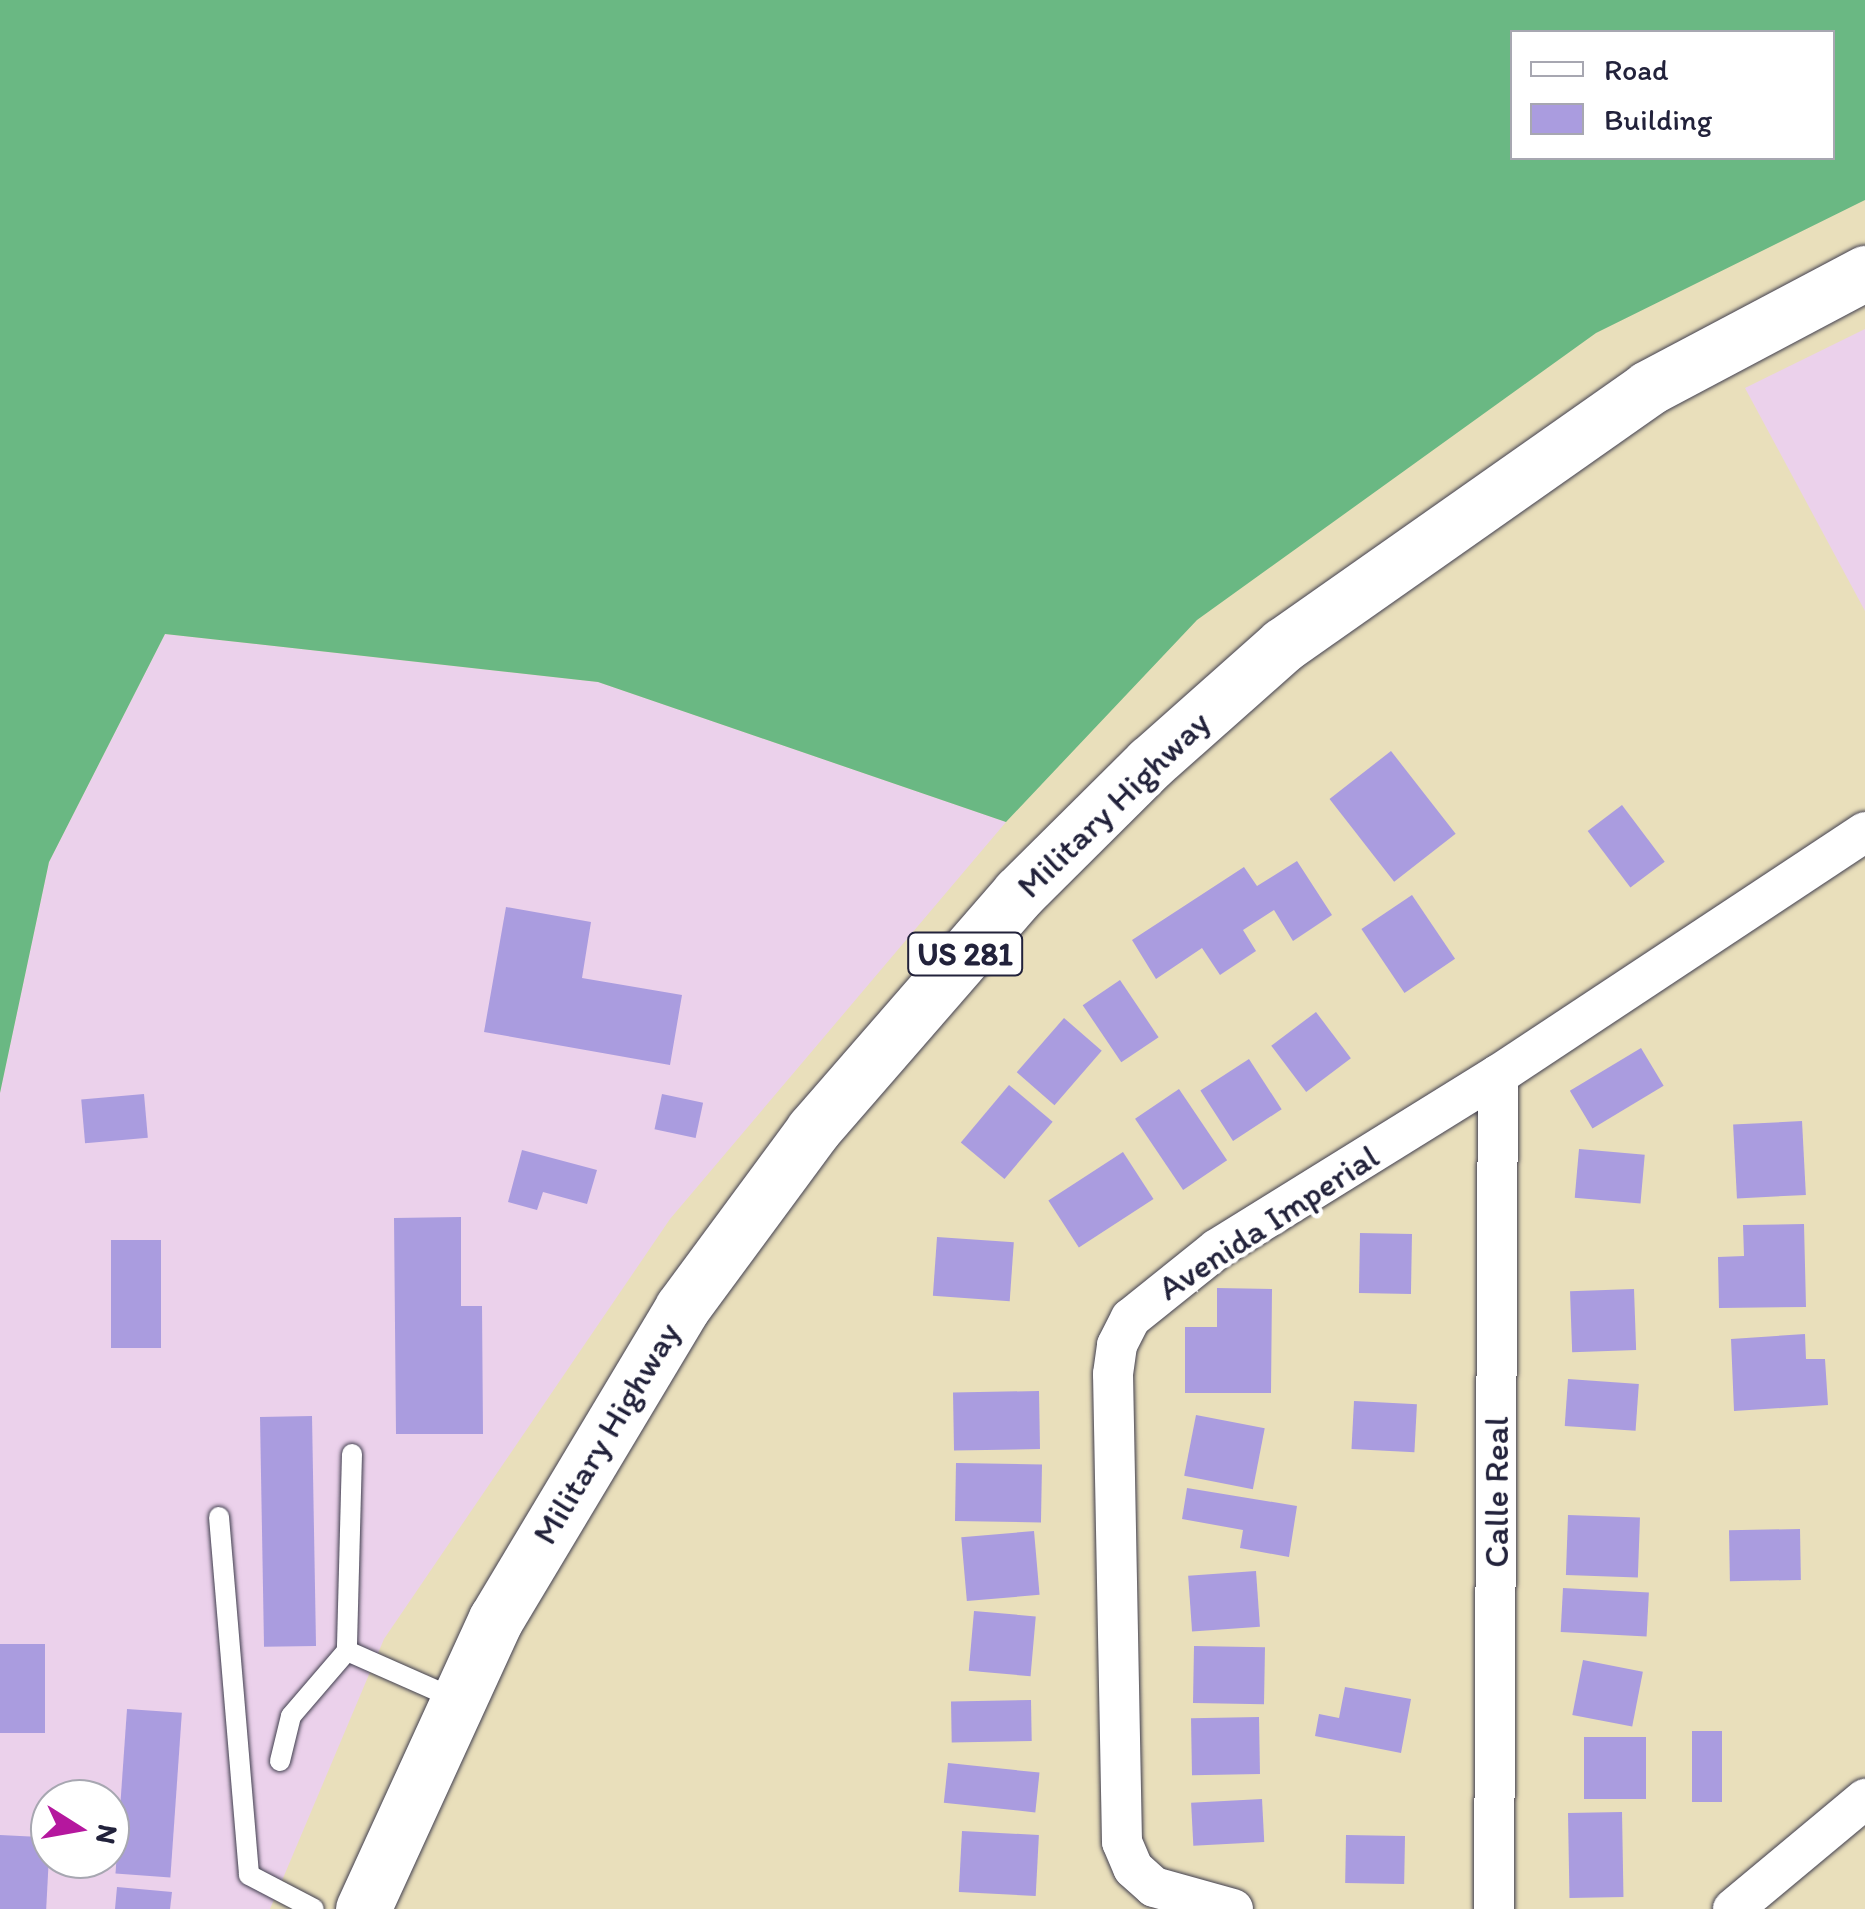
<!DOCTYPE html>
<style>
body{margin:0}
#map{position:relative;width:1865px;height:1909px;overflow:hidden;background:#e9dfbb;font-family:Itim,sans-serif}
div>[style]{position:absolute}
.built>*{inset:0;background:#ebd1eb}
.forest>*{inset:0;background:#6ab883}
.building>*{inset:0;background:#aa9cdf;transform-origin:0 0}
.roads{filter:drop-shadow(0 0 2px #403e4e) drop-shadow(0 0 2px #403e4e)}
.lane>*{height:20px;margin:-10px;padding:0 10px;transform-origin:10px;border-radius:10px;background:#fff}
.street>*{height:40px;margin:-20px;padding:0 20px;transform-origin:20px;border-radius:20px;background:#fff}
.primary>*{height:55px;margin:-27.5px;padding:0 27.5px;transform-origin:27.5px;border-radius:27.5px;background:#fff}
span{translate:-50% -50%;white-space:nowrap;text-align:center;line-height:1.15;-webkit-text-stroke:9px #fff;paint-order:stroke}
.shield-label span{padding:2px 8px;background:#fff;border:2px solid;border-radius:8px;-webkit-text-stroke-width:0}
.shield-label{font-size:32px;color:#22223b;font-weight:700}
.street-label{font-size:35px;color:#22223b}
.legend{position:absolute;left:1510px;top:30px;width:325px;height:130px;box-sizing:border-box;background:#fff;border:2px solid #a7a7b1;margin:0;padding:12px 18px;list-style:none;font-size:30px;color:#22223b}
.legend li{display:flex;align-items:center;gap:20px;height:50px}
.legend b{width:50px;border:2px solid #a7a7b1}
.north{position:absolute;left:30px;top:1779px;width:100px;height:100px;box-sizing:border-box;background:#fff;border:2px solid #a7a7b1;border-radius:50%;rotate:101deg;font-size:28px;font-weight:700;line-height:40px;text-align:center;color:#22223b}
.north::after{content:'';display:block;margin:auto;width:35px;height:45px;background:#b5179e;clip-path:polygon(50% 0,100% 100%,50% 72%,0 100%)}
</style>
<div id="map">
<div class="built">
<div style="clip-path:polygon(1865px 329px,1865px 611px,1745px 388px)"></div>
<div style="clip-path:polygon(evenodd,165px 634px,598px 682px,1006px 822px,670px 1219px,384px 1639px,270px 1909px,0 1909px,0 1093px,49px 862px,165px 634px,50px 1799px,110px 1799px,110px 1859px,50px 1859px,50px 1799px)"></div>
</div>
<div class="forest">
<div style="clip-path:polygon(evenodd,0 0,1865px 0,1865px 200px,1596px 333px,1197px 620px,1006px 822px,598px 682px,165px 634px,49px 862px,0 1093px,0 0,1512px 32px,1832px 32px,1832px 158px,1512px 158px,1512px 32px)"></div>
</div>
<div class="building">
<div style="left:1391px;top:751px;width:105px;height:78px;rotate:52deg"></div>
<div style="left:1622px;top:805px;width:71px;height:43px;rotate:53deg"></div>
<div style="clip-path:polygon(1297px 861px,1332px 915px,1293px 941px,1274px 910px,1243px 930px,1256px 951px,1220px 975px,1202px 948px,1156px 979px,1132px 940px,1244px 867px,1257px 886px)"></div>
<div style="left:1412px;top:895px;width:77px;height:61px;rotate:56deg"></div>
<div style="clip-path:polygon(506px 907px,591px 922px,582px 978px,682px 995px,670px 1065px,484px 1032px)"></div>
<div style="left:1120px;top:980px;width:69px;height:45px;rotate:56deg"></div>
<div style="left:1316px;top:1012px;width:58px;height:56px;rotate:53deg"></div>
<div style="left:1064px;top:1018px;width:50px;height:72px;rotate:41deg"></div>
<div style="left:1641px;top:1048px;width:44px;height:83px;rotate:59deg"></div>
<div style="left:1249px;top:1059px;width:60px;height:58px;rotate:57deg"></div>
<div style="left:1009px;top:1085px;width:57px;height:75px;rotate:40deg"></div>
<div style="left:1179px;top:1089px;width:86px;height:53px;rotate:56deg"></div>
<div style="left:144px;top:1094px;width:44px;height:63px;rotate:85deg"></div>
<div style="left:662px;top:1094px;width:42px;height:36px;rotate:12deg"></div>
<div style="left:1802px;top:1121px;width:74px;height:69px;rotate:87deg"></div>
<div style="left:1579px;top:1149px;width:66px;height:49px;rotate:5deg"></div>
<div style="clip-path:polygon(522px 1150px,597px 1170px,587px 1204px,543px 1192px,537px 1210px,508px 1202px)"></div>
<div style="left:1123px;top:1152px;width:56px;height:89px;rotate:57deg"></div>
<div style="clip-path:polygon(461px 1217px,461px 1306px,482px 1306px,483px 1434px,396px 1434px,394px 1218px)"></div>
<div style="clip-path:polygon(1804px 1224px,1806px 1307px,1719px 1308px,1718px 1257px,1744px 1256px,1743px 1225px)"></div>
<div style="left:1360px;top:1233px;width:52px;height:60px;rotate:1deg"></div>
<div style="left:937px;top:1237px;width:77px;height:59px;rotate:4deg"></div>
<div style="left:111px;top:1240px;width:50px;height:108px"></div>
<div style="clip-path:polygon(1217px 1288px,1272px 1289px,1271px 1393px,1185px 1393px,1185px 1327px,1217px 1327px)"></div>
<div style="left:1634px;top:1289px;width:61px;height:64px;rotate:88deg"></div>
<div style="clip-path:polygon(1805px 1334px,1806px 1359px,1825px 1359px,1828px 1405px,1734px 1411px,1731px 1339px)"></div>
<div style="left:1568px;top:1379px;width:71px;height:47px;rotate:4deg"></div>
<div style="left:1039px;top:1391px;width:58px;height:86px;rotate:89deg"></div>
<div style="left:1354px;top:1401px;width:63px;height:48px;rotate:3deg"></div>
<div style="left:1196px;top:1415px;width:70px;height:62px;rotate:11deg"></div>
<div style="left:312px;top:1416px;width:230px;height:52px;rotate:89deg"></div>
<div style="left:956px;top:1463px;width:86px;height:58px;rotate:1deg"></div>
<div style="clip-path:polygon(1187px 1488px,1297px 1506px,1289px 1557px,1240px 1548px,1243px 1530px,1182px 1519px)"></div>
<div style="left:1568px;top:1515px;width:72px;height:60px;rotate:2deg"></div>
<div style="left:1800px;top:1529px;width:51px;height:71px;rotate:89deg"></div>
<div style="left:1034px;top:1531px;width:64px;height:73px;rotate:85deg"></div>
<div style="left:1256px;top:1571px;width:56px;height:68px;rotate:86deg"></div>
<div style="left:1563px;top:1588px;width:86px;height:44px;rotate:3deg"></div>
<div style="left:974px;top:1611px;width:62px;height:60px;rotate:5deg"></div>
<div style="left:0;top:1644px;width:45px;height:89px"></div>
<div style="left:1194px;top:1646px;width:71px;height:57px;rotate:1deg"></div>
<div style="left:1583px;top:1660px;width:61px;height:56px;rotate:11deg"></div>
<div style="clip-path:polygon(1345px 1687px,1411px 1699px,1401px 1753px,1315px 1736px,1319px 1714px,1339px 1718px)"></div>
<div style="left:1031px;top:1700px;width:41px;height:80px;rotate:89deg"></div>
<div style="left:127px;top:1709px;width:55px;height:165px;rotate:4deg"></div>
<div style="left:1259px;top:1717px;width:57px;height:68px;rotate:89deg"></div>
<div style="left:1692px;top:1731px;width:30px;height:71px"></div>
<div style="left:1584px;top:1737px;width:62px;height:62px"></div>
<div style="left:948px;top:1763px;width:92px;height:40px;rotate:6deg"></div>
<div style="left:1262px;top:1799px;width:43px;height:71px;rotate:87deg"></div>
<div style="left:1622px;top:1812px;width:85px;height:54px;rotate:89deg"></div>
<div style="left:962px;top:1831px;width:77px;height:61px;rotate:3deg"></div>
<div style="left:0;top:1835px;width:50px;height:74px;rotate:3deg"></div>
<div style="left:1346px;top:1835px;width:59px;height:48px;rotate:1deg"></div>
<div style="clip-path:polygon(117px 1887px,172px 1892px,170px 1909px,115px 1909px)"></div>
</div>
<div class="roads">
<div class="lane">
<div style="left:352px;top:1454px;width:197px;rotate:91.5deg"></div>
<div style="left:347px;top:1651px;width:119px;rotate:23.8deg"></div>
<div style="left:219px;top:1517px;width:359px;rotate:85.2deg"></div>
<div style="left:249px;top:1875px;width:73px;rotate:27.6deg"></div>
<div style="left:280px;top:1761px;width:46px;rotate:-76.3deg"></div>
<div style="left:291px;top:1716px;width:86px;rotate:-49.3deg"></div>
</div>
<div class="street">
<div style="left:1233px;top:1909px;width:82px;rotate:-164.4deg"></div>
<div style="left:1154px;top:1887px;width:28px;rotate:-138deg"></div>
<div style="left:1133px;top:1868px;width:28px;rotate:-113deg"></div>
<div style="left:1122px;top:1842px;width:468px;rotate:-91.1deg"></div>
<div style="left:1113px;top:1374px;width:29px;rotate:-82deg"></div>
<div style="left:1117px;top:1345px;width:30px;rotate:-63deg"></div>
<div style="left:1131px;top:1318px;width:110px;rotate:-38.7deg"></div>
<div style="left:1217px;top:1249px;width:331px;rotate:-31.8deg"></div>
<div style="left:1498px;top:1075px;width:440px;rotate:-33.5deg"></div>
<div style="left:1494px;top:1909px;width:834px;rotate:-89.73deg"></div>
<div style="left:1733px;top:1909px;width:172px;rotate:-39.8deg"></div>
</div>
<div class="primary">
<div style="left:363px;top:1909px;width:319px;rotate:-65.4deg"></div>
<div style="left:496px;top:1619px;width:362px;rotate:-59.1deg"></div>
<div style="left:682px;top:1308px;width:221px;rotate:-53.6deg"></div>
<div style="left:813px;top:1130px;width:314px;rotate:-49deg"></div>
<div style="left:1019px;top:893px;width:185px;rotate:-44.8deg"></div>
<div style="left:1150px;top:763px;width:178px;rotate:-41.6deg"></div>
<div style="left:1283px;top:645px;width:446px;rotate:-35.1deg"></div>
<div style="left:1648px;top:388px;width:246px;rotate:-27.9deg"></div>
</div>
</div>
<div class="shield-label">
<span style="left:965px;top:954px">US 281</span>
</div>
<div class="street-label">
<span style="left:1113px;top:804px;rotate:-44deg">Military Highway</span>
<span style="left:1268px;top:1222px;rotate:-33deg">Avenida Imperial</span>
<span style="left:606px;top:1433px;rotate:-59deg">Military Highway</span>
<span style="left:1496px;top:1492px;rotate:-90deg">Calle Real</span>
</div>
<ul class="legend">
<li><b style="height:12px;background:#fff"></b>Road</li>
<li><b style="height:28px;background:#aa9cdf"></b>Building</li>
</ul>
<div class="north">N</div>
</div>
